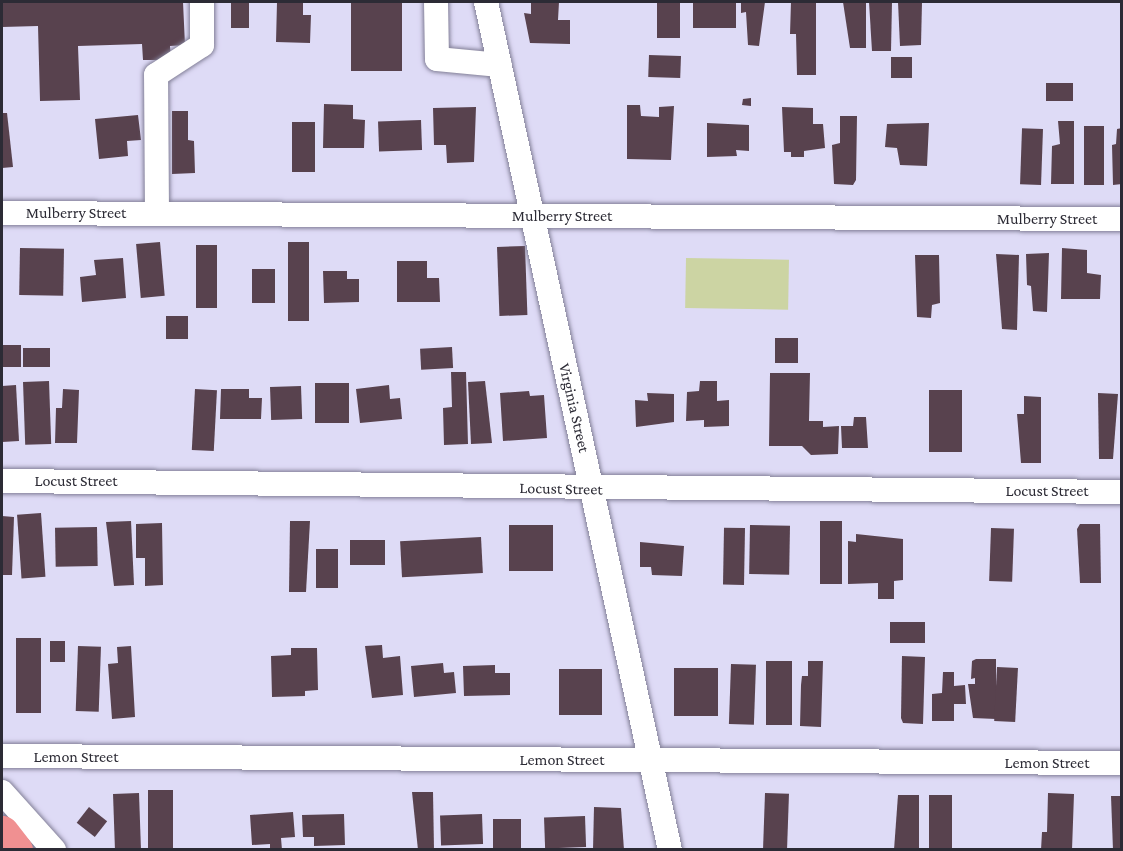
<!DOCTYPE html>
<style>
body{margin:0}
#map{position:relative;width:1123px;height:851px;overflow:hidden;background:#dedbf6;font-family:"Crimson Pro",serif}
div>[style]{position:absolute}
.green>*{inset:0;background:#ccd4a3;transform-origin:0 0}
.building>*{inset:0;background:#58424e;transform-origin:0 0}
.roads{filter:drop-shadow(0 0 2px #827f97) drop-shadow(0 0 2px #827f97)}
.minor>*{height:24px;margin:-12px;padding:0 12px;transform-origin:12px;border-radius:12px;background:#fff}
.highway>*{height:33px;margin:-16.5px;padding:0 16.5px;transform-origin:16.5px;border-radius:16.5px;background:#f09091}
span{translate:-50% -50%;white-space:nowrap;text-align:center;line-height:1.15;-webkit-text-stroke:6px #fff;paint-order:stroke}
.street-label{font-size:16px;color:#2c2b35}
.frame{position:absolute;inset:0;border:3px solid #2c2b35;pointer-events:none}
</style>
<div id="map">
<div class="green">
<div style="left:686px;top:258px;width:103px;height:50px;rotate:1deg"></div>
</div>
<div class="building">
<div style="clip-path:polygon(2px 2px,183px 2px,185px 45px,170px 46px,171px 60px,143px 60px,142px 44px,78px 46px,80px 100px,40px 101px,38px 26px,2px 27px)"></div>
<div style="left:231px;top:2px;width:18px;height:26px"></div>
<div style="clip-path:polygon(277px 2px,303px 2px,303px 15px,311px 15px,310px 43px,276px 42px)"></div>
<div style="left:351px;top:2px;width:51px;height:69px"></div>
<div style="clip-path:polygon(531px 2px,559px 2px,558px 20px,570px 20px,570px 44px,530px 43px,524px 13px,531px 14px)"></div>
<div style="left:657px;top:2px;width:23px;height:36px"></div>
<div style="left:693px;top:2px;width:43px;height:26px"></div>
<div style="clip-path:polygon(741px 2px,765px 2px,759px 46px,748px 45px,746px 12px,741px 13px)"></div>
<div style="clip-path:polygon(791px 2px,816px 2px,816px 75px,797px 75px,796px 34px,790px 34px)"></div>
<div style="clip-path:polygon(843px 2px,866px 2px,866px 48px,850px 48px)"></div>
<div style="clip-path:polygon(869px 2px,892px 2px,891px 51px,872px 51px)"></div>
<div style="clip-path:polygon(898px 2px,922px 2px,921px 45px,900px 46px)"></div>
<div style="left:649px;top:55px;width:32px;height:22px;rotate:2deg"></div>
<div style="left:891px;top:57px;width:21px;height:21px"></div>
<div style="left:1046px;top:83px;width:27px;height:18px"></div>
<div style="clip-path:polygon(751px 98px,751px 106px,742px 105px,743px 99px)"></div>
<div style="clip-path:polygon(324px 104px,353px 105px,353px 119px,365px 120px,364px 148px,323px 148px)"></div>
<div style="clip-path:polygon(627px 105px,640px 105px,641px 116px,659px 117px,659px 107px,674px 106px,671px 160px,627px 159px)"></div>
<div style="clip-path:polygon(476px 107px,474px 162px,447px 163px,446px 145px,434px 145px,433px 108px)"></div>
<div style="clip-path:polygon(782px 107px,813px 108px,813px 124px,823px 124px,825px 148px,804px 151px,804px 157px,791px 157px,791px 152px,784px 152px)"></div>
<div style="clip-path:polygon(172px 111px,188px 111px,188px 140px,194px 141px,195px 173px,172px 174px)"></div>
<div style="clip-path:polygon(2px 113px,7px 113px,13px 167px,2px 168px)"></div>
<div style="clip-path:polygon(138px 115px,141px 140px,127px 141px,128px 156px,99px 159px,95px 119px)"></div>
<div style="clip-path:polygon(840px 116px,857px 116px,856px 180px,853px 185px,834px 184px,832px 145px,840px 143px)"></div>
<div style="left:421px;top:120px;width:30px;height:43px;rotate:88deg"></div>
<div style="clip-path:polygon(1058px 121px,1074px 121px,1074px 184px,1051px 184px,1052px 146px,1060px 144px)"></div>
<div style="left:292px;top:122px;width:23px;height:50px"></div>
<div style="clip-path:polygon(707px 123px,749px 125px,749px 151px,736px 150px,737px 156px,707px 157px)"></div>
<div style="clip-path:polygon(929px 123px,927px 166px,900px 165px,897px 148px,885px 147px,887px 124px)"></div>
<div style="left:1084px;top:126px;width:20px;height:59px"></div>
<div style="clip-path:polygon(1122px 128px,1122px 184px,1113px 185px,1112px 145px,1116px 144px,1117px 129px)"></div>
<div style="left:1043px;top:129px;width:56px;height:21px;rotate:92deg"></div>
<div style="left:160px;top:242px;width:54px;height:24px;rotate:85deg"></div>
<div style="left:288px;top:242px;width:21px;height:79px"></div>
<div style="left:196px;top:245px;width:21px;height:63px"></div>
<div style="left:525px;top:246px;width:69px;height:28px;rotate:88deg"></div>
<div style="left:20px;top:248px;width:44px;height:47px;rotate:1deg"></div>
<div style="clip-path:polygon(1062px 248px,1087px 250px,1087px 273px,1101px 275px,1100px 299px,1061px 299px)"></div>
<div style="clip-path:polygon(1049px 253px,1047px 312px,1033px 311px,1031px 286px,1027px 285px,1026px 254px)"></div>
<div style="clip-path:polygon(996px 254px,1019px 255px,1017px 330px,1002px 329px)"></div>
<div style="clip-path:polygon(915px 255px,939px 255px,940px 303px,932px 305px,931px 318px,917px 317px)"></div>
<div style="clip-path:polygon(123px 258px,126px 298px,82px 302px,80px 277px,96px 275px,94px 260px)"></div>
<div style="clip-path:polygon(397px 261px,427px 261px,427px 278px,439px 278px,440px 302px,397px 302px)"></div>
<div style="left:252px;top:269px;width:23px;height:34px"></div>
<div style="clip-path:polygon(323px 271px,347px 271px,347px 279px,359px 279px,359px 302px,324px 303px)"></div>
<div style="left:166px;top:316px;width:22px;height:23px"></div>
<div style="left:775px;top:338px;width:23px;height:25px"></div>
<div style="left:2px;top:345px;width:19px;height:22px"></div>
<div style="left:452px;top:347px;width:21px;height:32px;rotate:87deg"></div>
<div style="left:23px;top:348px;width:27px;height:19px"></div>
<div style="clip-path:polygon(451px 372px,466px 372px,468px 444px,444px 445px,443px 408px,452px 407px)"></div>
<div style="clip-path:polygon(770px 373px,810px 373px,809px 421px,823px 421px,823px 427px,839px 426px,838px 454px,811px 455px,802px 446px,769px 446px)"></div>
<div style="left:49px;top:381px;width:63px;height:26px;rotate:88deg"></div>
<div style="clip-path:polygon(485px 381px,492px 443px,471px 444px,468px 382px)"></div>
<div style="clip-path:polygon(700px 381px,717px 381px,717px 401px,729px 400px,729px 426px,704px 427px,704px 420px,686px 421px,687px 392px,699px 391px)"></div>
<div style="left:315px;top:383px;width:34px;height:40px"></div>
<div style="clip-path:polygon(16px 385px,19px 441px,2px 442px,2px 386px)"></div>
<div style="clip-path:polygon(389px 385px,390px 399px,400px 398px,402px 419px,360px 423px,356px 389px)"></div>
<div style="left:301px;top:386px;width:33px;height:31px;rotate:88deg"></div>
<div style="clip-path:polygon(63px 389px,79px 390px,77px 443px,55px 443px,56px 408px,62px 408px)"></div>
<div style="left:195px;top:389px;width:22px;height:61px;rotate:3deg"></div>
<div style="clip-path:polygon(221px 389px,249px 389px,249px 398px,262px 398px,261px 419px,220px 419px)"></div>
<div style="left:929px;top:390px;width:33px;height:62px"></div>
<div style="clip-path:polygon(529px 391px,530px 396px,544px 395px,547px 438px,503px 441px,500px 393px)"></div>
<div style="clip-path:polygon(647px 393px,674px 394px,674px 422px,636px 427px,635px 400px,648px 401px)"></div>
<div style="clip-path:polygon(1098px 393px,1118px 394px,1113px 459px,1099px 459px)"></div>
<div style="clip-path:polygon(1024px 396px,1041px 397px,1041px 463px,1021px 463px,1017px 414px,1024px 414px)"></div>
<div style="clip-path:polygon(854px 417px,866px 417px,868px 448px,842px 448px,841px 426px,853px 426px)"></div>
<div style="left:41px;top:513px;width:64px;height:24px;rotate:86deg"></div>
<div style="clip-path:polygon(2px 516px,14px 517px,12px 575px,2px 575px)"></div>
<div style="clip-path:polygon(131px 521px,134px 585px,114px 586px,106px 522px)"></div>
<div style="clip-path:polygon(290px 521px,310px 521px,306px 592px,289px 592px)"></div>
<div style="left:820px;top:521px;width:22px;height:63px"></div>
<div style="clip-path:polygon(162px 523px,163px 585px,145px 586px,145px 558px,136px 558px,136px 524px)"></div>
<div style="clip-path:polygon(1080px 524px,1100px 524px,1101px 583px,1080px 583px,1077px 529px)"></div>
<div style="left:509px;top:525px;width:44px;height:46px"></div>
<div style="left:750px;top:525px;width:40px;height:49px;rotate:1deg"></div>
<div style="left:97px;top:527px;width:39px;height:42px;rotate:89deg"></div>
<div style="left:745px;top:528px;width:57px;height:21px;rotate:91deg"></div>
<div style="left:991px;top:528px;width:23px;height:53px;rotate:2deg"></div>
<div style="clip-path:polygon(856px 534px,903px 539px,903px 580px,894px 581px,894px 599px,878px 599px,878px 583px,848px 584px,848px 541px,856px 542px)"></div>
<div style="left:481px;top:537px;width:36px;height:81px;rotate:87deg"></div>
<div style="left:350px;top:540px;width:35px;height:25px"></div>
<div style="clip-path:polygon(640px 542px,684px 546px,682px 576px,652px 575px,651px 567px,640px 567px)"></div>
<div style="left:338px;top:549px;width:39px;height:22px;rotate:90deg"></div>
<div style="left:890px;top:622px;width:35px;height:21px"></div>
<div style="left:16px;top:638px;width:25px;height:75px"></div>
<div style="left:65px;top:641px;width:21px;height:15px;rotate:90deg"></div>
<div style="clip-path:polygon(382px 645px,383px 658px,400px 656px,403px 695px,372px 698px,365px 646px)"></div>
<div style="left:78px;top:646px;width:23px;height:65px;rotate:2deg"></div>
<div style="clip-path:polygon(131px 646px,135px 717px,112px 719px,108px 664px,118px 663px,117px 647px)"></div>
<div style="clip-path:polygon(291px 648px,317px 648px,318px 690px,305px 691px,305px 696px,272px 697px,271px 656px,291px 655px)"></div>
<div style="clip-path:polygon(902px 656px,925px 657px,923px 724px,903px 723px,901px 718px)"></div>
<div style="clip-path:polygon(976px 659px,996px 659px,996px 719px,973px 718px,968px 684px,975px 684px,975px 678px,971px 679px,972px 661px)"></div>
<div style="left:766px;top:661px;width:26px;height:64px"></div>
<div style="clip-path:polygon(808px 661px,823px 661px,821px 727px,800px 726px,801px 685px,802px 676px,808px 676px)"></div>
<div style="clip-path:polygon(443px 663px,444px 673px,454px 672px,456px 693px,414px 697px,411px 666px)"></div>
<div style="left:731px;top:664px;width:25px;height:60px;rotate:2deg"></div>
<div style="clip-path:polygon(495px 665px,495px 673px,510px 673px,510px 695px,464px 696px,463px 666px)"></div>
<div style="left:997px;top:667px;width:21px;height:54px;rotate:3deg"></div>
<div style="left:674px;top:668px;width:44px;height:48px"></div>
<div style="left:559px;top:669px;width:43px;height:46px"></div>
<div style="clip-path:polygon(943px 672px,954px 672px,954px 686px,965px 685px,966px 704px,954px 704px,954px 721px,932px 721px,932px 694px,942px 693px)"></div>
<div style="left:148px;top:790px;width:25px;height:60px"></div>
<div style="clip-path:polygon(412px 792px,433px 792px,434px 850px,418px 850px)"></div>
<div style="left:139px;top:793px;width:57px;height:26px;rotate:88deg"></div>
<div style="left:765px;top:793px;width:24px;height:57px;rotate:2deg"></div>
<div style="clip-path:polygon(1048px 793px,1074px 794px,1072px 850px,1041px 850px,1042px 832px,1047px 832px)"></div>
<div style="clip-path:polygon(898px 795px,919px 795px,919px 850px,894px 850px)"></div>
<div style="left:929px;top:795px;width:23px;height:55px"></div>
<div style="clip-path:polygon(1111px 796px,1122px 796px,1122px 850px,1113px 850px)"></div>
<div style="left:89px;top:807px;width:23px;height:20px;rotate:38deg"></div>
<div style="clip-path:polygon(594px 807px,621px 808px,624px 850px,593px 850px)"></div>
<div style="clip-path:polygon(293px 812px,295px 837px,281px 838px,282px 850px,270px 850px,270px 844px,252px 845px,250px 815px)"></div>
<div style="clip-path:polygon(344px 814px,345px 845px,314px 846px,314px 837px,303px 837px,302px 815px)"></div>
<div style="left:482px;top:814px;width:30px;height:42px;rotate:88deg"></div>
<div style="left:585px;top:816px;width:31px;height:41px;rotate:88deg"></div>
<div style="left:493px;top:819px;width:28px;height:31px"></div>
</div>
<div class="roads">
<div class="minor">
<div style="left:436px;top:2px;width:57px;rotate:89deg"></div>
<div style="left:437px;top:59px;width:63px;rotate:5.4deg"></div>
<div style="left:486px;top:2px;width:868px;rotate:77.76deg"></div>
<div style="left:2px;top:213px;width:1120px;rotate:0.31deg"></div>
<div style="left:157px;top:213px;width:138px;rotate:-90.4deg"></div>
<div style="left:156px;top:75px;width:55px;rotate:-33.1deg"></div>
<div style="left:202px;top:45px;width:43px;rotate:-90deg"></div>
<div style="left:2px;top:481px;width:1120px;rotate:0.56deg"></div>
<div style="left:2px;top:756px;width:1120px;rotate:0.36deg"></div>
<div style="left:2px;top:792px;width:78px;rotate:48.1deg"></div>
</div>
<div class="highway">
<div style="left:2px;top:832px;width:23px;rotate:52deg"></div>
</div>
</div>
<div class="street-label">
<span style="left:76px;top:213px">Mulberry Street</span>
<span style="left:562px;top:216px">Mulberry Street</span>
<span style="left:1047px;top:219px">Mulberry Street</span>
<span style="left:574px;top:408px;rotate:77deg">Virginia Street</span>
<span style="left:76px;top:481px">Locust Street</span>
<span style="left:561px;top:489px;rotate:1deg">Locust Street</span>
<span style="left:1047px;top:491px">Locust Street</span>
<span style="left:76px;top:757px">Lemon Street</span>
<span style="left:562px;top:760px">Lemon Street</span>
<span style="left:1047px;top:763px">Lemon Street</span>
</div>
<div class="frame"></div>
</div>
